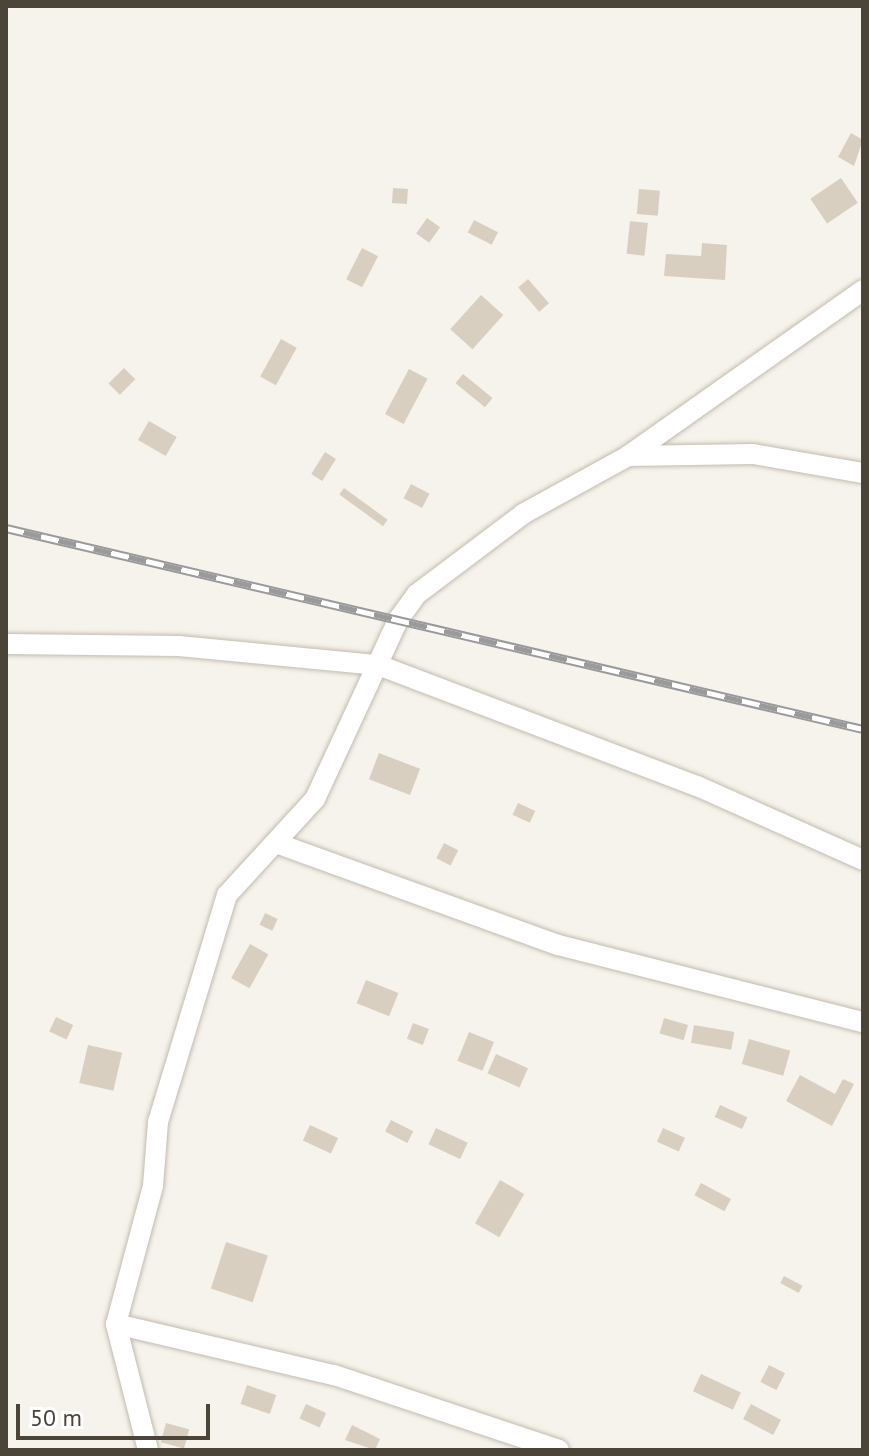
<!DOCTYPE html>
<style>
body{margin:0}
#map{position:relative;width:869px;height:1456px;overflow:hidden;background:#f6f3ec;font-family:"PT Sans",sans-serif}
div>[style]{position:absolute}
.building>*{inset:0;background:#d8cfc1;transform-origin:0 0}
.roads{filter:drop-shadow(0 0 2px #c2bbae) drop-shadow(0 0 2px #c2bbae)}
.minor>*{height:20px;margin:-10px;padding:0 10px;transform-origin:10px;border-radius:10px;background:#fff}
.rail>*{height:9px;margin-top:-4.5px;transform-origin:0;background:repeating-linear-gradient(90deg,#fff 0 18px,#9a9a9a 0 36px);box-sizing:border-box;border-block:2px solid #9a9a9a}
span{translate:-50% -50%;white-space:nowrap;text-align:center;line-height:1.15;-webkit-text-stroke:7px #fff;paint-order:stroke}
.frame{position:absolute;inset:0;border:8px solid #4b4439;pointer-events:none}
.scale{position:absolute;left:16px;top:1404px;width:194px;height:36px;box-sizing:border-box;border:4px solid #4b4439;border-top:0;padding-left:10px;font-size:24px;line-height:28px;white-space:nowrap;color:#4b4439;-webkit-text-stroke:6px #fff;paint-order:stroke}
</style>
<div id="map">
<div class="building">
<div style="clip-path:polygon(851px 133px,863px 140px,854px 166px,838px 157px)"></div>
<div style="left:841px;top:178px;width:30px;height:37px;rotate:56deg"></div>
<div style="left:393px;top:188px;width:15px;height:15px;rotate:4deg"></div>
<div style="left:639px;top:189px;width:21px;height:25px;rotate:5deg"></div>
<div style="left:427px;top:218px;width:16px;height:19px;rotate:35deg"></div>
<div style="left:474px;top:220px;width:27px;height:14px;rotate:27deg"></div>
<div style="left:630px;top:221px;width:18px;height:33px;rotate:6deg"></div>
<div style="clip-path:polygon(702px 243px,727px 245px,725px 280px,664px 276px,666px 254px,701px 256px)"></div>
<div style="left:362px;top:248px;width:18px;height:35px;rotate:27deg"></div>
<div style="left:528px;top:279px;width:32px;height:13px;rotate:49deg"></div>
<div style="left:481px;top:295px;width:30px;height:46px;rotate:42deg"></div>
<div style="left:281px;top:339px;width:18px;height:43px;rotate:29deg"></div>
<div style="left:124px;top:368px;width:16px;height:22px;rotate:45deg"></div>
<div style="left:409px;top:369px;width:21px;height:51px;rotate:28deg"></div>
<div style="left:463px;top:374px;width:38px;height:12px;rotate:39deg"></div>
<div style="left:149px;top:421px;width:32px;height:22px;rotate:30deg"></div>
<div style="left:325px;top:452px;width:13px;height:26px;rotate:32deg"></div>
<div style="left:411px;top:484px;width:21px;height:16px;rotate:28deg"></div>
<div style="left:344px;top:488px;width:54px;height:8px;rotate:36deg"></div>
<div style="left:379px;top:753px;width:44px;height:28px;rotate:21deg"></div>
<div style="left:518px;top:803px;width:19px;height:13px;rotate:25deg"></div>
<div style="left:444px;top:843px;width:16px;height:17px;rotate:27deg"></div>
<div style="left:265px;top:913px;width:14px;height:13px;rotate:25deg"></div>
<div style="left:250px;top:944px;width:21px;height:39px;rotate:29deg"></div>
<div style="left:366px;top:980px;width:35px;height:25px;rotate:22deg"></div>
<div style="left:56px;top:1017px;width:19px;height:16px;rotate:25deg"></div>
<div style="left:664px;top:1018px;width:25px;height:16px;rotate:16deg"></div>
<div style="left:413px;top:1023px;width:17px;height:17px;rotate:21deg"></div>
<div style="left:694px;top:1025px;width:41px;height:18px;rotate:10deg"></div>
<div style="left:469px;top:1032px;width:27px;height:31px;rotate:22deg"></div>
<div style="left:749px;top:1039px;width:43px;height:26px;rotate:16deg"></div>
<div style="left:88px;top:1045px;width:35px;height:39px;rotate:13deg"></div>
<div style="left:496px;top:1054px;width:35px;height:21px;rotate:24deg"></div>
<div style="clip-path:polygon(800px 1075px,835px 1094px,843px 1079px,854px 1084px,832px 1126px,786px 1101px)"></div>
<div style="left:720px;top:1105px;width:30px;height:13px;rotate:24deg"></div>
<div style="left:391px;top:1120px;width:25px;height:13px;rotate:27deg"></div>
<div style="left:310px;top:1125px;width:31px;height:17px;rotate:25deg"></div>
<div style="left:436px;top:1128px;width:35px;height:18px;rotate:25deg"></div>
<div style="left:663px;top:1128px;width:24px;height:15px;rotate:24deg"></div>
<div style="left:500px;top:1180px;width:28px;height:50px;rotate:30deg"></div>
<div style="left:701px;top:1183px;width:34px;height:14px;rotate:28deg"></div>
<div style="left:226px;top:1242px;width:44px;height:49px;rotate:18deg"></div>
<div style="left:784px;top:1276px;width:21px;height:8px;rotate:28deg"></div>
<div style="left:769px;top:1365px;width:18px;height:19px;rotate:27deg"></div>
<div style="left:701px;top:1374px;width:44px;height:19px;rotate:25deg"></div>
<div style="left:247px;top:1385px;width:31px;height:20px;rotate:19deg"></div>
<div style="left:306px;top:1404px;width:22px;height:16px;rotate:24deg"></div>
<div style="left:751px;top:1404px;width:34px;height:17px;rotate:28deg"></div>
<div style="left:166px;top:1423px;width:24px;height:20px;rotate:15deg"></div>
<div style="clip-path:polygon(352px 1425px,380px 1439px,375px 1450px,345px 1440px)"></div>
</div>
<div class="roads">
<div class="minor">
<div style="left:628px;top:456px;width:125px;rotate:-0.9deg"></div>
<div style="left:753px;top:454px;width:112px;rotate:9.8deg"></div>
<div style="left:6px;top:644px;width:173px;rotate:0.7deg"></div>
<div style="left:179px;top:646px;width:200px;rotate:5.5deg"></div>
<div style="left:378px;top:665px;width:341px;rotate:20.8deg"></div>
<div style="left:697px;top:786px;width:182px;rotate:24deg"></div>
<div style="left:276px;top:843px;width:300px;rotate:19.9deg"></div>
<div style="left:558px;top:945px;width:315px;rotate:14.2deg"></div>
<div style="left:116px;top:1324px;width:224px;rotate:13.2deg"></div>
<div style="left:334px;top:1375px;width:237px;rotate:18.4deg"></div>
<div style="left:148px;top:1450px;width:130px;rotate:-104.3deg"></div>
<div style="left:116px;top:1324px;width:143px;rotate:-75deg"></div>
<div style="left:153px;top:1186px;width:64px;rotate:-85.5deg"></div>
<div style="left:158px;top:1122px;width:237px;rotate:-73.1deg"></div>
<div style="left:227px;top:895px;width:130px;rotate:-47.5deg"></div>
<div style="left:315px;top:799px;width:197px;rotate:-65.1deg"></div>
<div style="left:398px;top:620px;width:32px;rotate:-54deg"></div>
<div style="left:417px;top:594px;width:133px;rotate:-37deg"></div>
<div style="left:523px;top:514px;width:120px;rotate:-28.9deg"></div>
<div style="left:628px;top:456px;width:288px;rotate:-35.2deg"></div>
</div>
</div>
<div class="rail">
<div style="left:6px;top:528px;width:880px;rotate:13.2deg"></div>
</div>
<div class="frame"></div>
<div class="scale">50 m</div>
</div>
